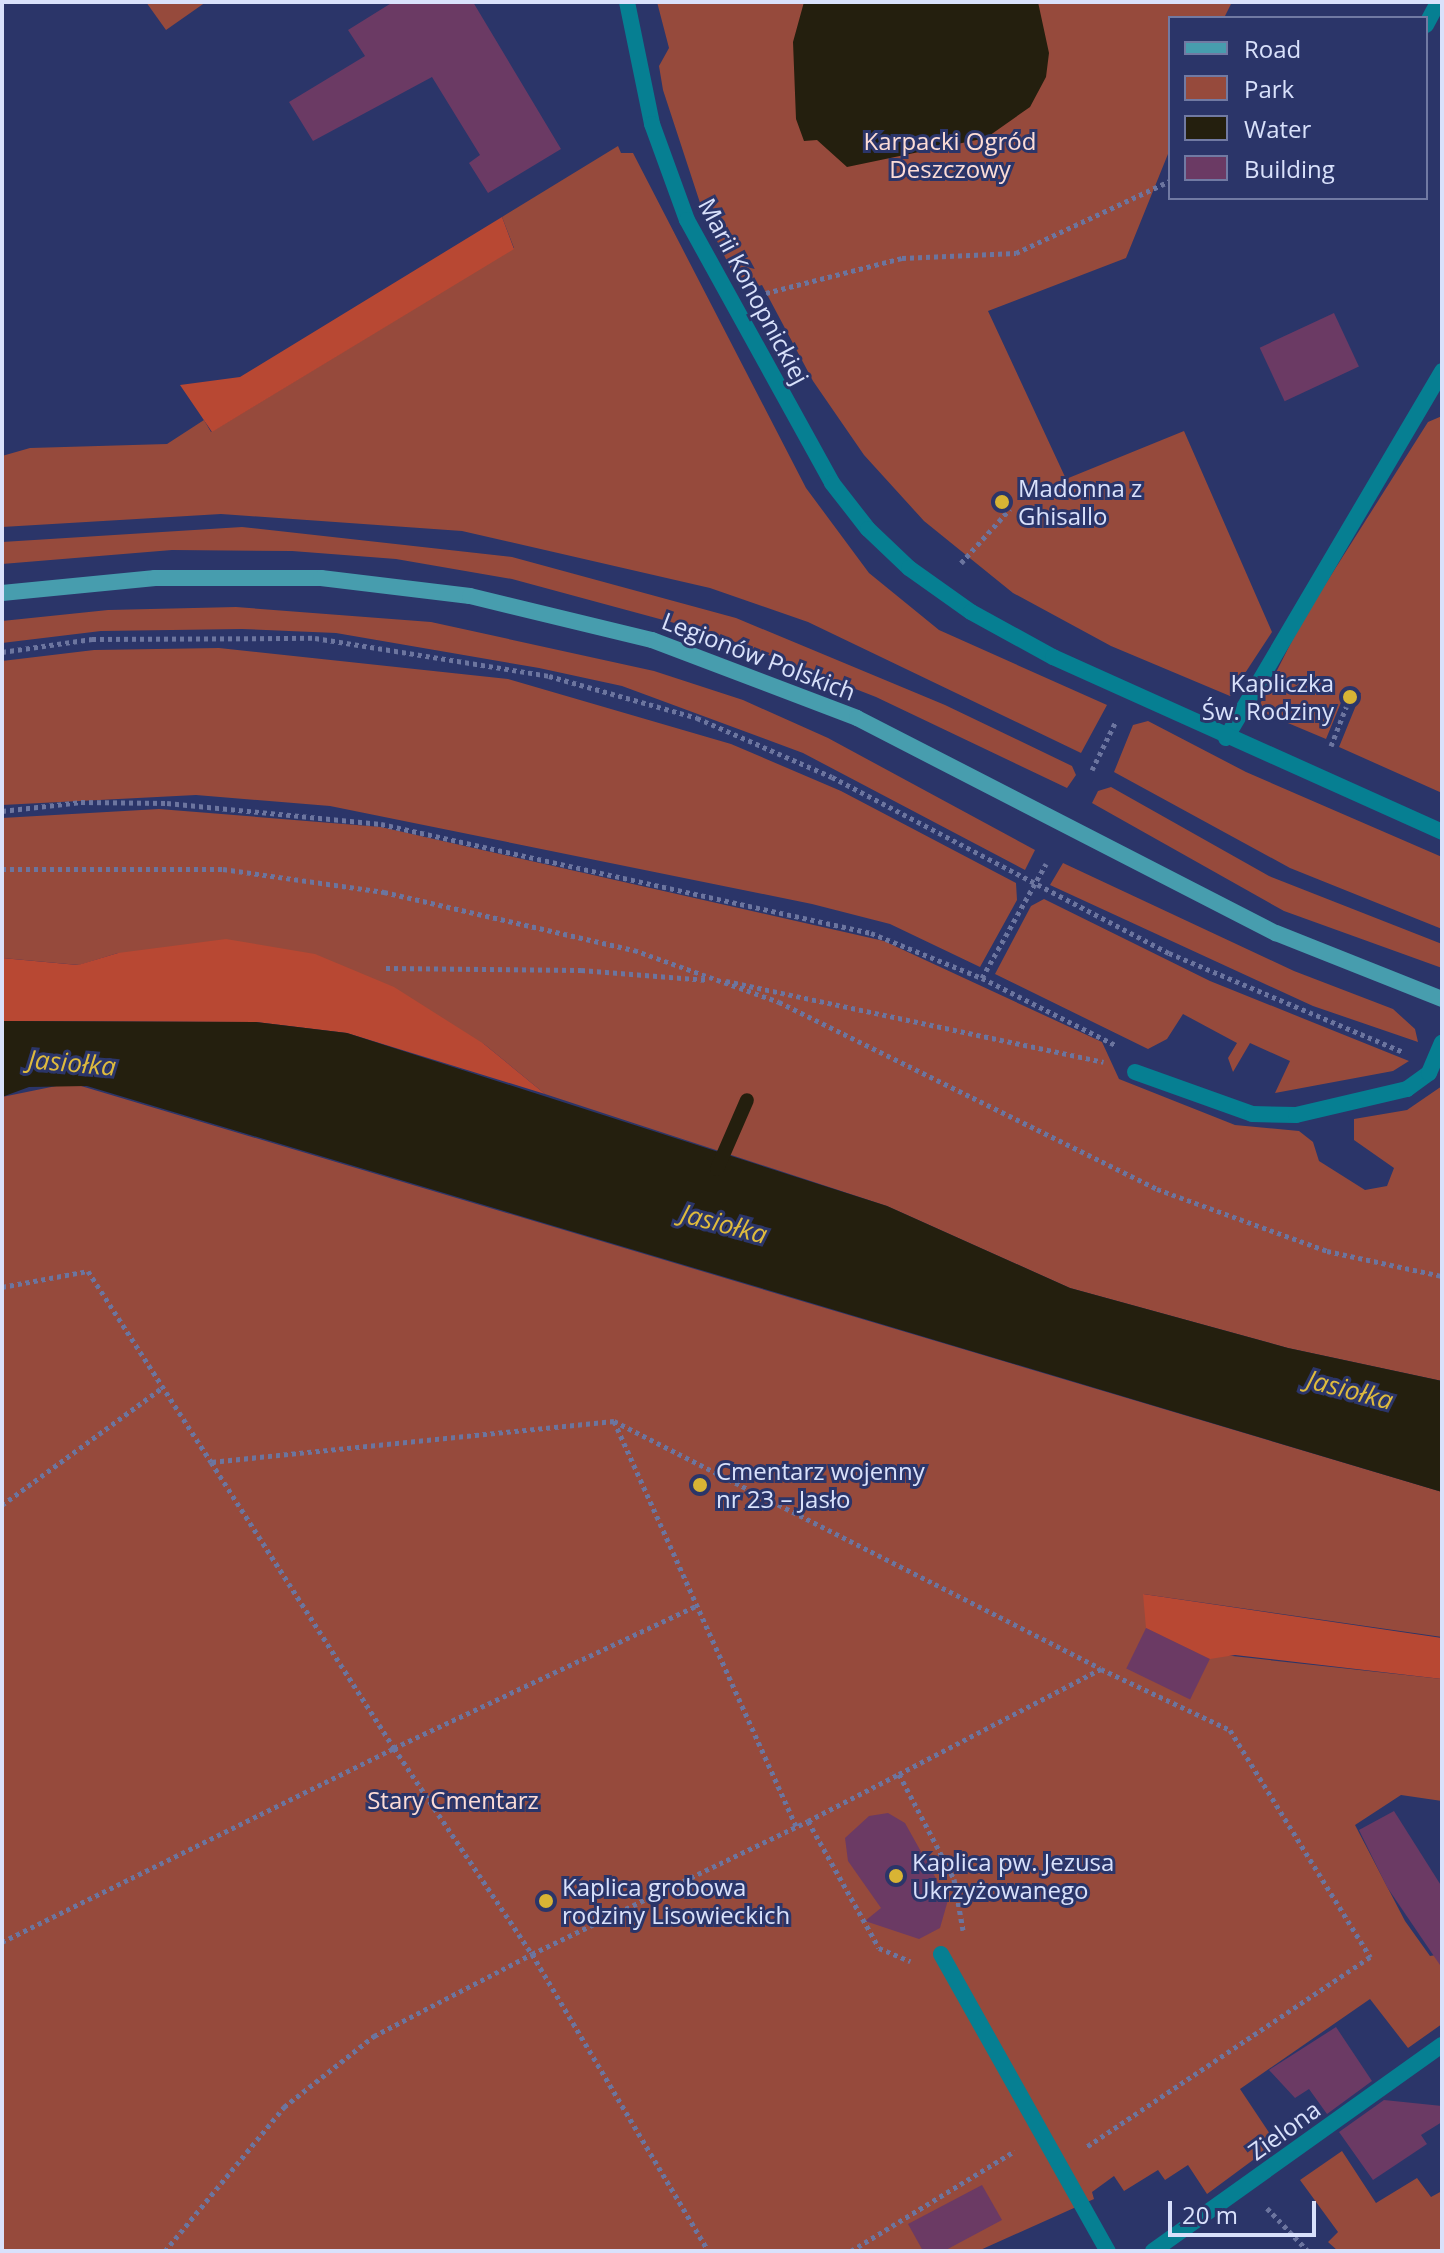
<!DOCTYPE html>
<meta charset="utf-8">
<style>
body{margin:0}
#map{position:relative;width:1444px;height:2253px;overflow:hidden;background:#2b3569;font-family:"Open Sans",sans-serif}
div>[style]{position:absolute}
.green>*{inset:0;background:#964a3c}
.forest>*{inset:0;background:#b84833}
.water>*{inset:0;background:#241f0e}
.stream>*{height:14px;margin:-7px;padding:0 7px;transform-origin:7px;border-radius:7px;background:#241f0e}
.building>*{inset:0;background:#6b3a64;transform-origin:0 0}
.path>*{height:5px;margin-top:-2.5px;transform-origin:0;background:repeating-linear-gradient(90deg,#6c759f 0 4px,transparent 0 8px)}
.service>*{height:16px;margin:-8px;padding:0 8px;transform-origin:8px;border-radius:8px;background:#067f92}
.minor>*{height:16px;margin:-8px;padding:0 8px;transform-origin:8px;border-radius:8px;background:#067f92}
.secondary>*{height:16px;margin:-8px;padding:0 8px;transform-origin:8px;border-radius:8px;background:#479dae}
.dots>*{width:22px;height:22px;translate:-50% -50%;box-sizing:border-box;border:4px solid #2b3569;border-radius:50%}
span{translate:-50% -50%;white-space:nowrap;text-align:center;line-height:1.15;-webkit-text-stroke:6px #2b3569;paint-order:stroke}
.park-label{font-size:24px;color:#fcdcd6}
.street-label{font-size:24px;color:#d9e1fb}
.poi-label{font-size:24px;color:#d9e1fb}
.left{translate:0 -50%;text-align:left}
.right{translate:-100% -50%;text-align:right}
.water-label{font-size:26px;color:#dfbb3d;font-style:italic}
.frame{position:absolute;inset:0;border:4px solid #d9e1fb;pointer-events:none}
.legend{position:absolute;left:1168px;top:16px;width:260px;height:184px;box-sizing:border-box;background:#2b3569;border:2px solid #717aa3;margin:0;padding:10px 14px;list-style:none;font-size:24px;color:#d9e1fb}
.legend li{display:flex;align-items:center;gap:16px;height:40px}
.legend b{width:40px;border:2px solid #717aa3}
.scale{position:absolute;left:1168px;top:2201px;width:148px;height:36px;box-sizing:border-box;border:4px solid #d9e1fb;border-top:0;padding-left:10px;font-size:24px;line-height:28px;white-space:nowrap;color:#d9e1fb;-webkit-text-stroke:6px #2b3569;paint-order:stroke}
</style>
<div id="map">
<div class="green">
<div style="clip-path:polygon(146px 2px,206px 2px,166px 30px)"></div>
<div style="clip-path:polygon(657px 2px,1232px 2px,1224px 18px,1170px 18px,1170px 149px,1126px 258px,988px 311px,1066px 479px,1184px 431px,1272px 632px,1230px 696px,1111px 646px,1013px 593px,924px 521px,864px 455px,813px 381px,762px 285px,742px 291px,704px 215px,663px 90px,659px 66px,669px 48px)"></div>
<div style="clip-path:polygon(618px 146px,621px 153px,633px 153px,806px 488px,869px 573px,939px 630px,1107px 705px,1081px 753px,808px 622px,710px 588px,462px 531px,221px 514px,2px 527px,2px 456px,30px 448px,167px 444px,204px 420px,211px 432px,514px 248px,502px 217px)"></div>
<div style="clip-path:polygon(1442px 416px,1442px 793px,1339px 747px,1361px 693px,1347px 688px,1326px 739px,1257px 710px,1302px 621px,1428px 422px)"></div>
<div style="clip-path:polygon(242px 527px,512px 557px,736px 618px,945px 705px,1072px 766px,1076px 775px,1067px 788px,876px 697px,715px 634px,512px 579px,396px 559px,292px 551px,172px 550px,2px 564px,2px 542px)"></div>
<div style="clip-path:polygon(236px 607px,431px 622px,654px 671px,743px 700px,828px 738px,1035px 850px,1025px 870px,803px 753px,622px 686px,539px 668px,336px 633px,242px 629px,101px 631px,2px 643px,2px 621px,108px 610px)"></div>
<div style="clip-path:polygon(219px 648px,508px 679px,731px 744px,841px 791px,1016px 883px,1017px 900px,980px 967px,890px 924px,812px 904px,330px 806px,196px 795px,2px 805px,2px 661px,94px 650px)"></div>
<div style="clip-path:polygon(1148px 721px,1246px 772px,1442px 857px,1442px 929px,1290px 868px,1114px 772px,1133px 725px)"></div>
<div style="clip-path:polygon(1111px 787px,1269px 876px,1442px 944px,1442px 968px,1284px 911px,1092px 803px,1098px 791px)"></div>
<div style="clip-path:polygon(159px 809px,381px 827px,884px 941px,1102px 1042px,1119px 1079px,1235px 1125px,1299px 1131px,1313px 1142px,1319px 1161px,1365px 1190px,1387px 1186px,1394px 1168px,1354px 1140px,1354px 1119px,1407px 1110px,1442px 1086px,1442px 1381px,1288px 1348px,1070px 1288px,887px 1206px,545px 1094px,484px 1044px,118px 953px,79px 965px,2px 958px,2px 818px)"></div>
<div style="clip-path:polygon(1063px 863px,1294px 971px,1393px 1009px,1415px 1029px,1418px 1042px,1313px 1006px,1050px 885px)"></div>
<div style="clip-path:polygon(1044px 899px,1210px 981px,1409px 1061px,1393px 1071px,1275px 1093px,1290px 1061px,1250px 1043px,1233px 1072px,1228px 1058px,1237px 1043px,1183px 1014px,1167px 1039px,1148px 1049px,995px 974px,1031px 906px)"></div>
<div style="clip-path:polygon(71px 1083px,1442px 1492px,1442px 1637px,1143px 1594px,1214px 1654px,1442px 1679px,1442px 1801px,1401px 1795px,1355px 1825px,1405px 1921px,1430px 1956px,1442px 1954px,1442px 2024px,1408px 2048px,1370px 1999px,1240px 2089px,1276px 2143px,1207px 2194px,1188px 2165px,1165px 2180px,1158px 2170px,1124px 2191px,1114px 2176px,1092px 2192px,1094px 2199px,978px 2251px,2px 2251px,2px 1097px)"></div>
<div style="clip-path:polygon(1342px 2151px,1376px 2203px,1417px 2178px,1431px 2197px,1442px 2191px,1442px 2251px,1338px 2251px,1328px 2242px,1338px 2232px,1300px 2180px)"></div>
</div>
<div class="forest">
<div style="clip-path:polygon(502px 217px,514px 249px,212px 432px,180px 385px,240px 377px)"></div>
<div style="clip-path:polygon(226px 939px,315px 954px,394px 987px,484px 1044px,545px 1094px,347px 1033px,256px 1022px,2px 1021px,2px 958px,78px 965px,118px 953px)"></div>
<div style="clip-path:polygon(1143px 1594px,1442px 1638px,1442px 1679px,1235px 1655px,1210px 1659px,1146px 1628px)"></div>
</div>
<div class="water">
<div style="clip-path:polygon(804px 2px,1038px 2px,1049px 53px,1046px 77px,1030px 107px,986px 138px,847px 167px,817px 140px,804px 141px,796px 119px,793px 42px)"></div>
<div style="clip-path:polygon(2px 1021px,256px 1022px,347px 1033px,887px 1206px,1070px 1288px,1288px 1348px,1442px 1381px,1442px 1492px,87px 1086px,29px 1087px,2px 1097px)"></div>
</div>
<div class="stream">
<div style="left:717px;top:1169px;width:75px;rotate:-66.5deg"></div>
</div>
<div class="building">
<div style="clip-path:polygon(393px 2px,473px 2px,561px 149px,488px 193px,469px 163px,480px 155px,432px 77px,313px 141px,289px 102px,365px 56px,348px 30px)"></div>
<div style="left:1334px;top:313px;width:59px;height:82px;rotate:65deg"></div>
<div style="left:1146px;top:1628px;width:71px;height:45px;rotate:26deg"></div>
<div style="clip-path:polygon(1394px 1811px,1442px 1887px,1442px 1968px,1387px 1887px,1359px 1830px)"></div>
<div style="clip-path:polygon(888px 1813px,905px 1823px,948px 1900px,940px 1928px,919px 1939px,865px 1921px,881px 1908px,848px 1861px,845px 1838px,869px 1816px)"></div>
<div style="clip-path:polygon(1336px 2027px,1372px 2081px,1327px 2114px,1309px 2089px,1295px 2098px,1269px 2070px)"></div>
<div style="clip-path:polygon(1384px 2100px,1442px 2106px,1442px 2122px,1421px 2135px,1427px 2144px,1373px 2180px,1339px 2132px)"></div>
<div style="clip-path:polygon(982px 2185px,1002px 2220px,944px 2251px,923px 2251px,908px 2224px)"></div>
</div>
<div class="path">
<div style="left:766px;top:293px;width:140px;rotate:-14.4deg"></div>
<div style="left:902px;top:258px;width:114px;rotate:-2.5deg"></div>
<div style="left:1016px;top:253px;width:170px;rotate:-25.1deg"></div>
<div style="left:961px;top:563px;width:73px;rotate:-47.8deg"></div>
<div style="left:2px;top:652px;width:91px;rotate:-8.2deg"></div>
<div style="left:92px;top:639px;width:223px;rotate:-0.3deg"></div>
<div style="left:315px;top:638px;width:237px;rotate:9.2deg"></div>
<div style="left:549px;top:676px;width:154px;rotate:15.8deg"></div>
<div style="left:697px;top:718px;width:147px;rotate:23.6deg"></div>
<div style="left:832px;top:777px;width:380px;rotate:27.6deg"></div>
<div style="left:1169px;top:953px;width:254px;rotate:22.9deg"></div>
<div style="left:1331px;top:746px;width:53px;rotate:-68.8deg"></div>
<div style="left:1092px;top:770px;width:55px;rotate:-63.9deg"></div>
<div style="left:2px;top:811px;width:80px;rotate:-6.5deg"></div>
<div style="left:81px;top:802px;width:86px;rotate:0.7deg"></div>
<div style="left:167px;top:803px;width:215px;rotate:5.6deg"></div>
<div style="left:381px;top:824px;width:502px;rotate:12.54deg"></div>
<div style="left:871px;top:933px;width:120px;rotate:22.1deg"></div>
<div style="left:982px;top:978px;width:131px;rotate:-60.7deg"></div>
<div style="left:2px;top:869px;width:221px"></div>
<div style="left:223px;top:869px;width:163px;rotate:8.1deg"></div>
<div style="left:384px;top:892px;width:257px;rotate:13.1deg"></div>
<div style="left:634px;top:950px;width:154px;rotate:19.7deg"></div>
<div style="left:779px;top:1002px;width:422px;rotate:26.3deg"></div>
<div style="left:1157px;top:1189px;width:181px;rotate:20deg"></div>
<div style="left:1327px;top:1251px;width:118px;rotate:12.3deg"></div>
<div style="left:386px;top:968px;width:195px;rotate:0.6deg"></div>
<div style="left:581px;top:970px;width:127px;rotate:4.5deg"></div>
<div style="left:982px;top:978px;width:151px;rotate:26.7deg"></div>
<div style="left:726px;top:981px;width:386px;rotate:12.1deg"></div>
<div style="left:2px;top:1287px;width:87px;rotate:-10.5deg"></div>
<div style="left:88px;top:1271px;width:227px;rotate:57.2deg"></div>
<div style="left:614px;top:1421px;width:405px;rotate:174.2deg"></div>
<div style="left:211px;top:1462px;width:340px;rotate:57.4deg"></div>
<div style="left:394px;top:1748px;width:336px;rotate:-25.2deg"></div>
<div style="left:2px;top:1505px;width:200px;rotate:-36.2deg"></div>
<div style="left:899px;top:1774px;width:228px;rotate:-27.5deg"></div>
<div style="left:1101px;top:1669px;width:143px;rotate:25.3deg"></div>
<div style="left:1230px;top:1730px;width:267px;rotate:58.3deg"></div>
<div style="left:1370px;top:1957px;width:343px;rotate:146.2deg"></div>
<div style="left:808px;top:1821px;width:102px;rotate:-27.3deg"></div>
<div style="left:899px;top:1774px;width:119px;rotate:62.4deg"></div>
<div style="left:954px;top:1879px;width:52px;rotate:80deg"></div>
<div style="left:796px;top:1826px;width:444px;rotate:-114.2deg"></div>
<div style="left:614px;top:1421px;width:545px;rotate:26.94deg"></div>
<div style="left:2px;top:1942px;width:437px;rotate:-26.3deg"></div>
<div style="left:394px;top:1748px;width:248px;rotate:56.2deg"></div>
<div style="left:532px;top:1954px;width:306px;rotate:-25.7deg"></div>
<div style="left:808px;top:1821px;width:145px;rotate:60.8deg"></div>
<div style="left:879px;top:1948px;width:34px;rotate:23deg"></div>
<div style="left:1267px;top:2208px;width:59px;rotate:46.4deg"></div>
<div style="left:2px;top:2250px;width:2px;rotate:27deg"></div>
<div style="left:165px;top:2251px;width:187px;rotate:-50.4deg"></div>
<div style="left:284px;top:2107px;width:115px;rotate:-38.3deg"></div>
<div style="left:374px;top:2036px;width:178px;rotate:-27.4deg"></div>
<div style="left:532px;top:1954px;width:345px;rotate:59.3deg"></div>
<div style="left:851px;top:2251px;width:192px;rotate:-31.4deg"></div>
</div>
<div class="service">
<div style="left:1426px;top:25px;width:26px;rotate:-62deg"></div>
<div style="left:1226px;top:738px;width:426px;rotate:-59.5deg"></div>
<div style="left:1135px;top:1072px;width:124px;rotate:19.7deg"></div>
<div style="left:1252px;top:1114px;width:44px;rotate:1.3deg"></div>
<div style="left:1296px;top:1115px;width:114px;rotate:-13.2deg"></div>
<div style="left:1407px;top:1089px;width:27px;rotate:-36deg"></div>
<div style="left:1429px;top:1073px;width:33px;rotate:-67deg"></div>
<div style="left:941px;top:1954px;width:341px;rotate:60.7deg"></div>
<div style="left:1153px;top:2251px;width:355px;rotate:-35.5deg"></div>
</div>
<div class="minor">
<div style="left:627px;top:2px;width:125px;rotate:78.4deg"></div>
<div style="left:652px;top:124px;width:102px;rotate:70deg"></div>
<div style="left:687px;top:220px;width:300px;rotate:61.1deg"></div>
<div style="left:832px;top:483px;width:58px;rotate:52deg"></div>
<div style="left:868px;top:529px;width:57px;rotate:43.6deg"></div>
<div style="left:909px;top:568px;width:76px;rotate:35.4deg"></div>
<div style="left:971px;top:612px;width:94px;rotate:28.8deg"></div>
<div style="left:1053px;top:657px;width:427px;rotate:24.2deg"></div>
</div>
<div class="secondary">
<div style="left:2px;top:593px;width:154px;rotate:-5.6deg"></div>
<div style="left:155px;top:578px;width:166px"></div>
<div style="left:321px;top:578px;width:150px;rotate:6.9deg"></div>
<div style="left:470px;top:596px;width:187px;rotate:13.6deg"></div>
<div style="left:652px;top:640px;width:219px;rotate:20.8deg"></div>
<div style="left:857px;top:718px;width:471px;rotate:27.2deg"></div>
<div style="left:1276px;top:933px;width:179px;rotate:21.7deg"></div>
</div>
<div class="dots">
<div style="left:1002px;top:502px;background:#d8b434"></div>
<div style="left:1350px;top:697px;background:#d8b434"></div>
<div style="left:700px;top:1485px;background:#d8b434"></div>
<div style="left:896px;top:1876px;background:#d8b434"></div>
<div style="left:546px;top:1901px;background:#d8b434"></div>
</div>
<div class="park-label">
<span style="left:950px;top:155px">Karpacki Ogród<br>Deszczowy</span>
<span style="left:453px;top:1800px">Stary Cmentarz</span>
</div>
<div class="street-label">
<span style="left:754px;top:291px;rotate:62deg">Marii Konopnickiej</span>
<span style="left:759px;top:656px;rotate:21deg">Legionów Polskich</span>
<span style="left:1284px;top:2130px;rotate:-36deg">Zielona</span>
</div>
<div class="poi-label">
<span class="left" style="left:1018px;top:502px">Madonna z<br>Ghisallo</span>
<span class="right" style="left:1334px;top:697px">Kapliczka<br>Św. Rodziny</span>
<span class="left" style="left:716px;top:1485px">Cmentarz wojenny<br>nr 23 – Jasło</span>
<span class="left" style="left:912px;top:1876px">Kaplica pw. Jezusa<br>Ukrzyżowanego</span>
<span class="left" style="left:562px;top:1901px">Kaplica grobowa<br>rodziny Lisowieckich</span>
</div>
<div class="water-label">
<span style="left:72px;top:1063px;rotate:5deg">Jasiołka</span>
<span style="left:724px;top:1224px;rotate:15deg">Jasiołka</span>
<span style="left:1350px;top:1390px;rotate:15deg">Jasiołka</span>
</div>
<div class="frame"></div>
<ul class="legend">
<li><b style="height:10px;background:#479dae"></b>Road</li>
<li><b style="height:22px;background:#964a3c"></b>Park</li>
<li><b style="height:22px;background:#241f0e"></b>Water</li>
<li><b style="height:22px;background:#6b3a64"></b>Building</li>
</ul>
<div class="scale">20 m</div>
</div>
